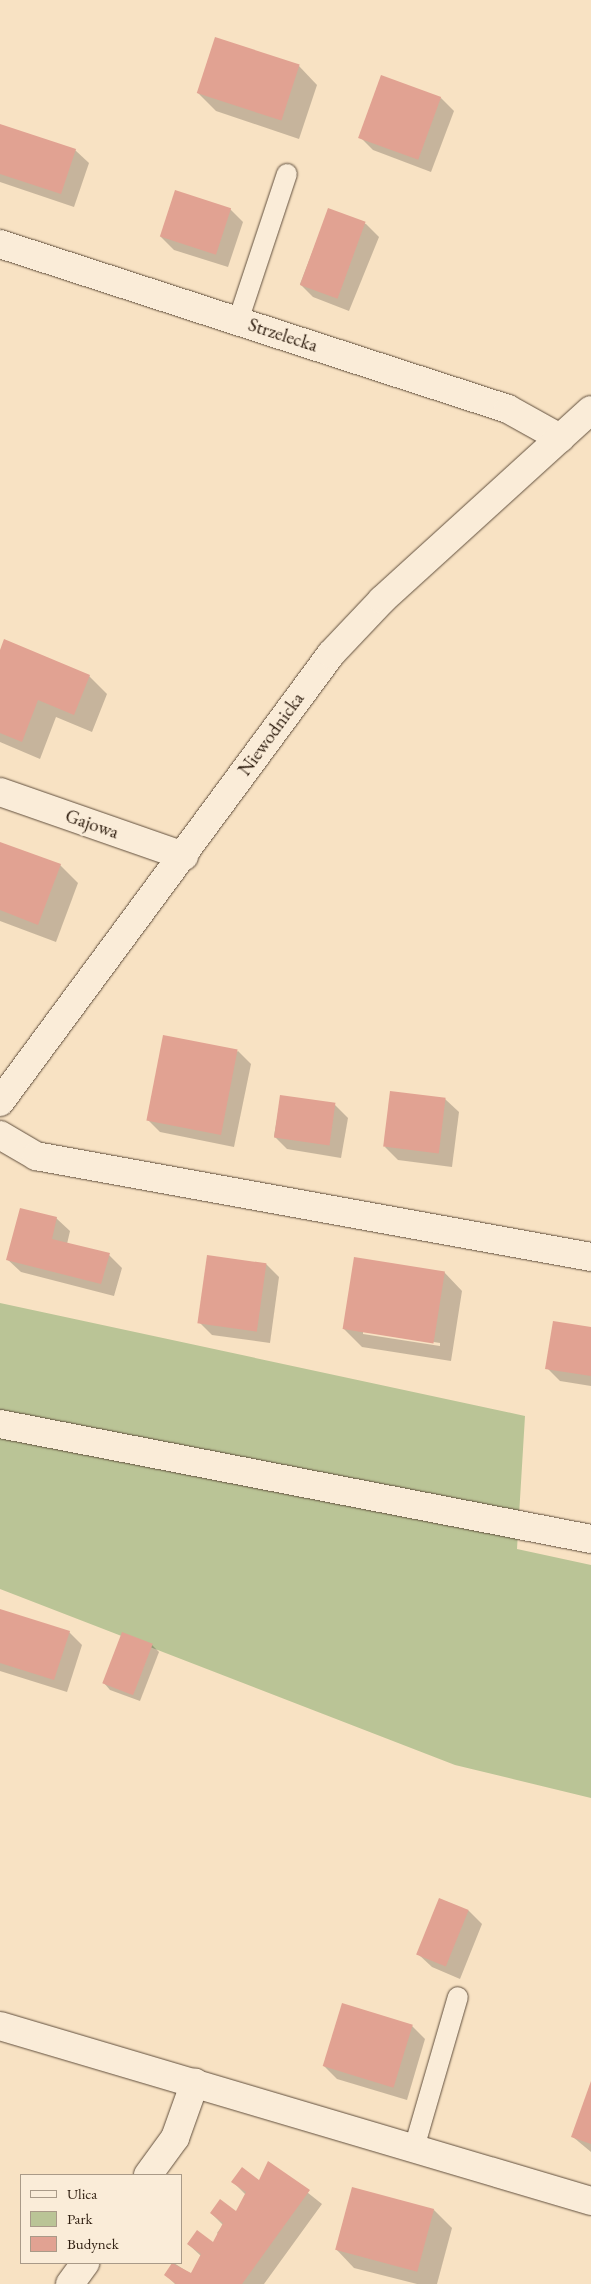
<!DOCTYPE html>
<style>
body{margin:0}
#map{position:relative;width:591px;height:2284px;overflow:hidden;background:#f8e2c3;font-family:"EB Garamond",serif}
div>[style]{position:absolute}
.green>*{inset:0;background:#bac496}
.shadow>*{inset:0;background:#0003}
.building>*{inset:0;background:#e1a292;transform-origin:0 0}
.roads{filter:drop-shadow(0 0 1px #614f3d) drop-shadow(0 0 1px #614f3d)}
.service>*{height:20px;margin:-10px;padding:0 10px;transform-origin:10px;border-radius:10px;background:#faecd8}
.minor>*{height:28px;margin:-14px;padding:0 14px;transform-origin:14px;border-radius:14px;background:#faecd8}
.tertiary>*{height:28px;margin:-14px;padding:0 14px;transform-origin:14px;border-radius:14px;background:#faecd8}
span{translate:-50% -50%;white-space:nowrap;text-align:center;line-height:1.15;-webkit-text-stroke:5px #faecd8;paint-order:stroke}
.street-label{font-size:19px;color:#2f1e10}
.legend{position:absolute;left:20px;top:2174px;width:162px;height:90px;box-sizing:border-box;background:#faecd8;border:1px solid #a99a88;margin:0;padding:6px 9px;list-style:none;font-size:15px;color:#2f1e10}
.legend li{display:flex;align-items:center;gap:10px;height:25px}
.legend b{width:25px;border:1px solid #a99a88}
</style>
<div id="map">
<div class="green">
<div style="clip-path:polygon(0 1303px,525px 1416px,517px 1549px,591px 1565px,591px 1798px,455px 1765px,0 1589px)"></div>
</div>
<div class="shadow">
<div style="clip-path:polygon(216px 39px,299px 66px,317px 85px,299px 139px,216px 111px,198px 93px)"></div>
<div style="clip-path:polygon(441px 98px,454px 111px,431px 172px,373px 150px,360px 137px)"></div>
<div style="clip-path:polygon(0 125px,75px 150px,89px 163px,74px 207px,0 182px)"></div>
<div style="clip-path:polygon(230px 209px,243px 222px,228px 267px,174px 250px,161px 237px)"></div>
<div style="clip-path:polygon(329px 209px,366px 224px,379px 237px,349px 311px,313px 297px,300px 284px)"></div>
<div style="clip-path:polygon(0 654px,89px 676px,107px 694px,92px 732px,56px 717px,40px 759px,0 742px)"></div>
<div style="clip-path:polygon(0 843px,60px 865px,78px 883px,56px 942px,0 921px)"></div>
<div style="clip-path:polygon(238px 1051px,251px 1064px,234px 1147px,160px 1132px,147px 1119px)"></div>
<div style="clip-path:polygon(281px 1096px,335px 1105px,348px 1118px,341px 1158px,287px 1149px,274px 1136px)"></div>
<div style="clip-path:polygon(445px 1099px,459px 1112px,452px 1167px,398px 1160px,385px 1147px)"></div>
<div style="clip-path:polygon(56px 1218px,70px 1231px,67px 1244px,109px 1255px,122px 1268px,114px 1296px,21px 1272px,7px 1259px)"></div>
<div style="clip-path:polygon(266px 1264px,279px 1277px,270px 1343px,212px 1335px,199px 1322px)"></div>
<div style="clip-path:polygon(evenodd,444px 1272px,462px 1291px,451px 1361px,362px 1347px,344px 1329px,444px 1272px,363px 1331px,440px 1343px,440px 1346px,363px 1334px,363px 1331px)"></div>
<div style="clip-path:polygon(591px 1328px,591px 1386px,560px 1381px,547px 1368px)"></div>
<div style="clip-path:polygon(0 1615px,69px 1632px,82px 1645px,67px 1692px,0 1671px)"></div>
<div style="clip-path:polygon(152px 1645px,159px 1652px,140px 1701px,110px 1690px,104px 1683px)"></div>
<div style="clip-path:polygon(440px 1900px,469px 1911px,482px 1924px,460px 1979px,432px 1967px,418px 1954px)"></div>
<div style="clip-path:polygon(412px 2026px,425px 2039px,407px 2100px,337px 2079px,324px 2066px)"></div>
<div style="clip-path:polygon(591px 2084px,591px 2152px,573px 2137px)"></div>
<div style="clip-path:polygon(269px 2162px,322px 2204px,264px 2284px,175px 2284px,165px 2274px,174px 2263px,191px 2274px,201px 2256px,188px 2244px,214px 2244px,220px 2236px,217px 2233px,223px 2225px,211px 2213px,236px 2213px,246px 2195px,233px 2182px,259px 2182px)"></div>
<div style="clip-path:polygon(434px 2210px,452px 2228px,437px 2284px,417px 2284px,354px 2268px,336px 2249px)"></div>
</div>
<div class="building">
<div style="left:215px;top:37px;width:89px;height:59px;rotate:18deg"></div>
<div style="left:381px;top:75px;width:64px;height:67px;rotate:20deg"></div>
<div style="clip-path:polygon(0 124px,76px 149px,61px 194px,0 174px)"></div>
<div style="left:175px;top:190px;width:59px;height:49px;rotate:18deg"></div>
<div style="left:328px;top:208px;width:40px;height:82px;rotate:20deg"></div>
<div style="clip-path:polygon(4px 639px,90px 675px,74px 715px,38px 700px,22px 742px,0 733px,0 650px)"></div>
<div style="clip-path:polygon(0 842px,61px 864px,38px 925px,0 910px)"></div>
<div style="left:163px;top:1035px;width:76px;height:87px;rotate:11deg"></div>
<div style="left:390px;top:1091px;width:56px;height:56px;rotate:7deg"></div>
<div style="left:280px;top:1095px;width:56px;height:43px;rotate:8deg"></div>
<div style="clip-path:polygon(20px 1208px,57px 1217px,52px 1239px,110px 1253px,101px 1284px,6px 1260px)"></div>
<div style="left:207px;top:1255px;width:60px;height:69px;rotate:8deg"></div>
<div style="left:354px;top:1257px;width:92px;height:73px;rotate:9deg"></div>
<div style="clip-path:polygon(553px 1321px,591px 1327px,591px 1376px,545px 1369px)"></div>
<div style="clip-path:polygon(0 1609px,70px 1631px,54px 1680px,0 1663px)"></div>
<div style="left:122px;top:1632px;width:33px;height:55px;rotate:21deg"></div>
<div style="left:439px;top:1898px;width:32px;height:61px;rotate:22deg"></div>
<div style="left:342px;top:2003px;width:74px;height:66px;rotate:17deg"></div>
<div style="clip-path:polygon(591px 2081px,591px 2144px,571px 2137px)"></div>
<div style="clip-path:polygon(268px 2161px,310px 2190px,242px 2284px,176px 2284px,164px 2275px,172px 2263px,191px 2273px,201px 2254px,187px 2244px,197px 2230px,213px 2242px,223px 2223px,210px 2213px,220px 2199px,236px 2211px,246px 2192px,231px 2182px,242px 2167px,259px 2180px)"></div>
<div style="left:352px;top:2187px;width:85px;height:65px;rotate:15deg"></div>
</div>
<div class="roads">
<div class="service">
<div style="left:238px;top:321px;width:155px;rotate:-71.6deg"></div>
<div style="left:414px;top:2148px;width:157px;rotate:-73.8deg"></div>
</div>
<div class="minor">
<div style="left:0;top:244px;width:534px;rotate:17.99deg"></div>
<div style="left:508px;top:409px;width:60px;rotate:29.1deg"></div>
<div style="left:0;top:792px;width:195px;rotate:19.2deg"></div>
<div style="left:0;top:1135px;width:42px;rotate:30.3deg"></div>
<div style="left:36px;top:1156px;width:564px;rotate:10.31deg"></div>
<div style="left:0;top:1424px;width:602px;rotate:11.01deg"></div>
<div style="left:0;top:2026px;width:616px;rotate:16.49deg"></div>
<div style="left:148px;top:2175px;width:46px;rotate:-53.9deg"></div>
<div style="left:175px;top:2138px;width:59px;rotate:-70.3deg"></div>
<div style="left:70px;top:2284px;width:26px;rotate:-54deg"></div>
</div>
<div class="tertiary">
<div style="left:0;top:1102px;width:557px;rotate:-53.54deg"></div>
<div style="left:331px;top:654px;width:74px;rotate:-46.6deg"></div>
<div style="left:382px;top:600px;width:282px;rotate:-42.3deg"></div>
</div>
</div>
<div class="street-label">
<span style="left:283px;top:335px;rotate:18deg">Strzelecka</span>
<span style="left:271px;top:734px;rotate:-54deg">Niewodnicka</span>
<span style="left:92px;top:824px;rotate:19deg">Gajowa</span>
</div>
<ul class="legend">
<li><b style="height:6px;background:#faecd8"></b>Ulica</li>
<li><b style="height:14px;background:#bac496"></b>Park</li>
<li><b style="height:14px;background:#e1a292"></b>Budynek</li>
</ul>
</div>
